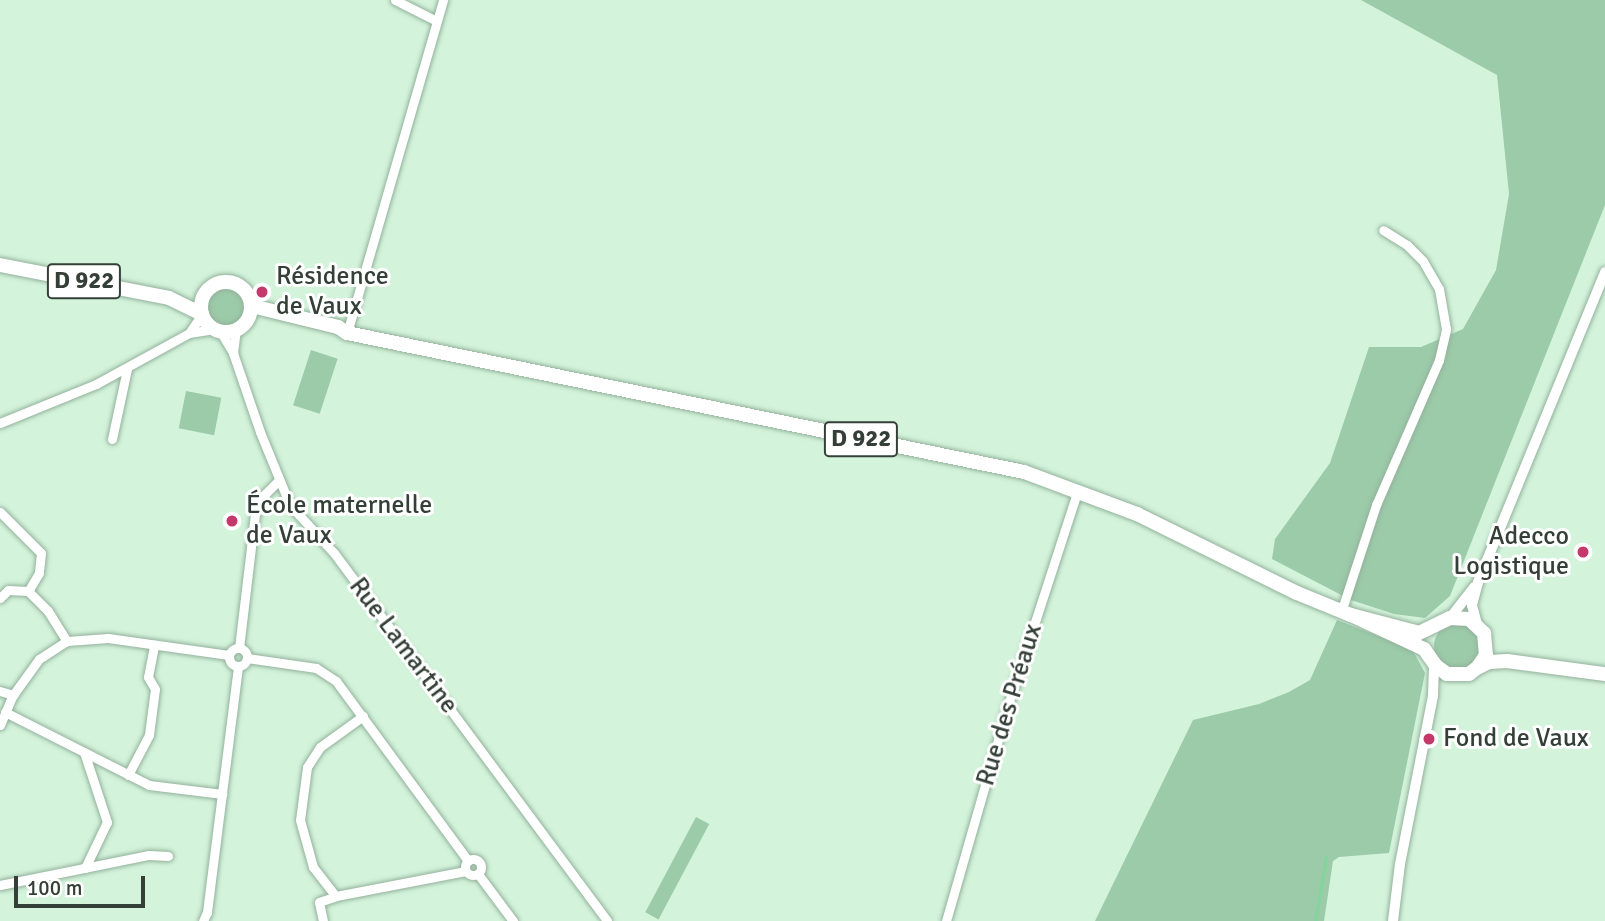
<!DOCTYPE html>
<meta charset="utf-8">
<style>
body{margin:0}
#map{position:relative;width:1605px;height:921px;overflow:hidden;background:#d3f3db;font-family:Signika,sans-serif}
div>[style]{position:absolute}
.green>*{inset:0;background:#9ccba9;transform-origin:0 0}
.round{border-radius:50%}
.stream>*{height:2.5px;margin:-1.25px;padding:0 1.25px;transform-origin:1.25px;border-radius:1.25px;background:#83d49d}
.roads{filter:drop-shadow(0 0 2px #93b19b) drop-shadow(0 0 2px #93b19b)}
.minor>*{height:9px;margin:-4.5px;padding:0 4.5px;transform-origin:4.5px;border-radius:4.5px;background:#fff}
.minor>.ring{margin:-4.5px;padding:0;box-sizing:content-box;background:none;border:9px solid #fff;border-radius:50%}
.tertiary>*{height:10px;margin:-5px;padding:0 5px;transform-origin:5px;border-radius:5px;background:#fff}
.primary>*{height:14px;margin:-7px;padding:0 7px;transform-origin:7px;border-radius:7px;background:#fff}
.primary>.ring{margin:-7px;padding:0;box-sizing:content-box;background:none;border:14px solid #fff;border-radius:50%}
.dots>*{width:19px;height:19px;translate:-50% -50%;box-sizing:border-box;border:4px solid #fff;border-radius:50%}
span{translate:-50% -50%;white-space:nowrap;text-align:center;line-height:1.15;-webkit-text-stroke:6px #fff;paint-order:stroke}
.shield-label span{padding:2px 5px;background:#fff;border:2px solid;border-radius:5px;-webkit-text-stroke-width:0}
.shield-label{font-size:24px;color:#344037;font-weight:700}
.poi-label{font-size:26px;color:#344037}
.left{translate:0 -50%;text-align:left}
.right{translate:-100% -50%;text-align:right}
.street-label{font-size:26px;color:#344037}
.scale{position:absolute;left:14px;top:876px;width:131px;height:32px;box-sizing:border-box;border:4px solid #344037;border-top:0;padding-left:9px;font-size:21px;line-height:24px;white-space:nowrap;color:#344037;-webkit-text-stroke:5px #fff;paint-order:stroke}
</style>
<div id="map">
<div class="green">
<div style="clip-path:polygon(1361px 0,1605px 0,1605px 205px,1450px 596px,1425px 618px,1394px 614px,1351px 600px,1272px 559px,1275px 539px,1330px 463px,1369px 347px,1421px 347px,1463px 329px,1496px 270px,1509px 194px,1497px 75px)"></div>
<div class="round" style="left:206px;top:289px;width:38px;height:38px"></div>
<div style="left:311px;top:350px;width:28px;height:58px;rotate:18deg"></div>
<div style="left:186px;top:391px;width:36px;height:38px;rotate:11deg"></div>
<div style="clip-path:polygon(1337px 620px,1412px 649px,1425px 673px,1389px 853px,1339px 857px,1333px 861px,1324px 921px,1095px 921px,1193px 720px,1259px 704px,1289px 692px,1310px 680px)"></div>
<div class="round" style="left:1434px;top:623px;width:46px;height:46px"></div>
<div style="left:696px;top:817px;width:15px;height:108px;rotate:28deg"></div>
</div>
<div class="stream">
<div style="left:1315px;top:921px;width:64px;rotate:-80.1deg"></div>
</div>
<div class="roads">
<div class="minor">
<div style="left:395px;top:0;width:45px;rotate:26.6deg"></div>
<div style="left:202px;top:314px;width:23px;rotate:124deg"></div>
<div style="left:189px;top:333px;width:24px;rotate:-9deg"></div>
<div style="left:220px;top:331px;width:26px;rotate:59deg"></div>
<div style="left:233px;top:353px;width:23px;rotate:-83deg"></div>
<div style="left:347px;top:333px;width:347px;rotate:-73.9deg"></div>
<div style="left:233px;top:353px;width:83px;rotate:71.1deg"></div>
<div style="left:260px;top:432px;width:79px;rotate:67.7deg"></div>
<div style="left:290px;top:505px;width:65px;rotate:47.5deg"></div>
<div style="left:334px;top:553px;width:458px;rotate:53.4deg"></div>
<div style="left:0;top:423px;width:104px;rotate:-22.1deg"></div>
<div style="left:96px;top:384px;width:106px;rotate:-28.7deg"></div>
<div style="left:112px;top:439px;width:72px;rotate:-77.9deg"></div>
<div style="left:0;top:512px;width:58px;rotate:45deg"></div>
<div style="left:41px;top:553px;width:20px;rotate:96deg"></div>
<div style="left:39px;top:573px;width:21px;rotate:121deg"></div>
<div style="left:0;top:598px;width:11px;rotate:-45deg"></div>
<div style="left:8px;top:590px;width:20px;rotate:3deg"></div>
<div style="left:28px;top:591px;width:28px;rotate:45deg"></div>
<div style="left:48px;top:611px;width:36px;rotate:58deg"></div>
<div style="left:1341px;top:612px;width:113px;rotate:-71.9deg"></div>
<div style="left:1376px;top:505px;width:158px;rotate:-66.5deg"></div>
<div style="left:1439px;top:360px;width:32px;rotate:-77deg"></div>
<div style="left:1446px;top:329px;width:41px;rotate:-99.9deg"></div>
<div style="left:1439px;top:289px;width:32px;rotate:-120deg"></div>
<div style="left:1423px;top:261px;width:23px;rotate:-135deg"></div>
<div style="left:1407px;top:245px;width:28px;rotate:-148deg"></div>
<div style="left:239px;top:648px;width:136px;rotate:-83.2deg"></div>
<div style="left:255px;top:513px;width:19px;rotate:-65deg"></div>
<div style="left:263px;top:496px;width:21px;rotate:-45deg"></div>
<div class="ring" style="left:229px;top:648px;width:9px;height:9px"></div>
<div style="left:247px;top:658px;width:70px;rotate:8.2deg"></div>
<div style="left:316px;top:668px;width:24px;rotate:33deg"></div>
<div style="left:336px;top:681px;width:223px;rotate:53.7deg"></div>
<div style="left:0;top:691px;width:14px;rotate:17deg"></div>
<div style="left:5px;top:712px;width:161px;rotate:26.9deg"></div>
<div style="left:149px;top:785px;width:74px;rotate:7deg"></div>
<div style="left:363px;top:716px;width:53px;rotate:144.2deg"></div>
<div style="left:320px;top:747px;width:24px;rotate:123deg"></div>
<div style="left:307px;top:767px;width:53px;rotate:97.5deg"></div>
<div style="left:300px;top:820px;width:49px;rotate:74.5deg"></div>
<div style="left:313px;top:867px;width:37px;rotate:52deg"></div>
<div style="left:336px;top:896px;width:132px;rotate:-10.9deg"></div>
<div style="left:0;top:725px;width:33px;rotate:-67deg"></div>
<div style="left:13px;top:695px;width:44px;rotate:-54.2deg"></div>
<div style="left:39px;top:659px;width:33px;rotate:-33deg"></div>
<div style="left:67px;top:641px;width:41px;rotate:-4.2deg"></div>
<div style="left:108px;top:638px;width:122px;rotate:8deg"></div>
<div style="left:84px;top:752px;width:74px;rotate:71.8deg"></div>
<div style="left:107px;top:822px;width:51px;rotate:115.6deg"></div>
<div style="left:128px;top:775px;width:45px;rotate:-62.3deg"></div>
<div style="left:149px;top:735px;width:46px;rotate:-82.6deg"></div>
<div style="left:155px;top:689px;width:14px;rotate:-120deg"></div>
<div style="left:148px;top:677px;width:33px;rotate:-79deg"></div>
<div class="ring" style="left:465px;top:859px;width:7px;height:7px"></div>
<div style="left:478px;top:874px;width:59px;rotate:53.3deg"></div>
<div style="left:0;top:885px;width:152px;rotate:-11.4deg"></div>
<div style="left:149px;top:855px;width:19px;rotate:3deg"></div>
<div style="left:203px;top:921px;width:10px;rotate:-66deg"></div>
<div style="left:207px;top:912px;width:248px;rotate:-82.8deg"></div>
<div style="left:323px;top:921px;width:19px;rotate:-102deg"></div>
<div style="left:319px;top:902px;width:18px;rotate:-19deg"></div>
<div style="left:946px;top:921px;width:222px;rotate:-74deg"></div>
<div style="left:1007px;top:708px;width:229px;rotate:-72deg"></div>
</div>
<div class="tertiary">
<div style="left:1450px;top:618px;width:39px;rotate:-52deg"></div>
<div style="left:1477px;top:624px;width:20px;rotate:-105deg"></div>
<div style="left:1472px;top:605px;width:24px;rotate:-75deg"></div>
<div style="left:1478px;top:582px;width:335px;rotate:-67.7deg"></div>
<div style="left:1393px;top:921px;width:57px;rotate:-83deg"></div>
<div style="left:1400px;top:864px;width:171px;rotate:-78.9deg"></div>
<div style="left:1433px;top:696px;width:32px;rotate:-88deg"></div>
</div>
<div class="primary">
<div style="left:0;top:265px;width:172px;rotate:11deg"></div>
<div style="left:169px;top:298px;width:37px;rotate:26deg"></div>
<div class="ring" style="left:201px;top:282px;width:36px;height:36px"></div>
<div style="left:252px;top:306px;width:89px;rotate:13.7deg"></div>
<div style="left:338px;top:327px;width:11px;rotate:34deg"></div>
<div style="left:347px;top:333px;width:691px;rotate:11.6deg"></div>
<div style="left:1024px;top:472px;width:121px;rotate:20.4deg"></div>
<div style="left:1137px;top:514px;width:178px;rotate:26.3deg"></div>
<div style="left:1297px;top:593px;width:58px;rotate:22.2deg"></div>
<div style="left:1351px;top:615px;width:70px;rotate:14.8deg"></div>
<div style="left:1419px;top:633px;width:34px;rotate:-26deg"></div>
<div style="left:1450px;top:618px;width:19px;rotate:3deg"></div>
<div style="left:1469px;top:619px;width:21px;rotate:43deg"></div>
<div style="left:1484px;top:633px;width:22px;rotate:85deg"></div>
<div style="left:1486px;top:655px;width:14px;rotate:124deg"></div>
<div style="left:1478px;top:667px;width:11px;rotate:142deg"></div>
<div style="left:1469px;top:674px;width:22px;rotate:180deg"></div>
<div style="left:1447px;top:674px;width:14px;rotate:-144deg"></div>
<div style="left:1436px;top:666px;width:21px;rotate:-125deg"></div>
<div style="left:1424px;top:649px;width:81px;rotate:-155deg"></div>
<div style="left:1479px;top:667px;width:11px;rotate:-27deg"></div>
<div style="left:1489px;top:662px;width:18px;rotate:-3deg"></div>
<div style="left:1507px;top:661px;width:99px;rotate:7.6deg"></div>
</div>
</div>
<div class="dots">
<div style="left:262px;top:292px;background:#c4386a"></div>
<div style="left:232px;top:521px;background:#c4386a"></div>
<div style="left:1583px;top:552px;background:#c4386a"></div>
<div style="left:1429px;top:739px;background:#c4386a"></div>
</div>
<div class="shield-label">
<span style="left:84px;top:281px">D 922</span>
<span style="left:861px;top:439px">D 922</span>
</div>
<div class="poi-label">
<span class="left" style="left:276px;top:292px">Résidence<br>de Vaux</span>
<span class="left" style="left:246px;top:521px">École maternelle<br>de Vaux</span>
<span class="right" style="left:1569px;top:552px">Adecco<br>Logistique</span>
<span class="left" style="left:1443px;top:739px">Fond de Vaux</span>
</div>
<div class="street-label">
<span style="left:403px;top:646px;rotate:53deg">Rue Lamartine</span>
<span style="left:1010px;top:705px;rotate:-73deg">Rue des Préaux</span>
</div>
<div class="scale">100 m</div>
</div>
